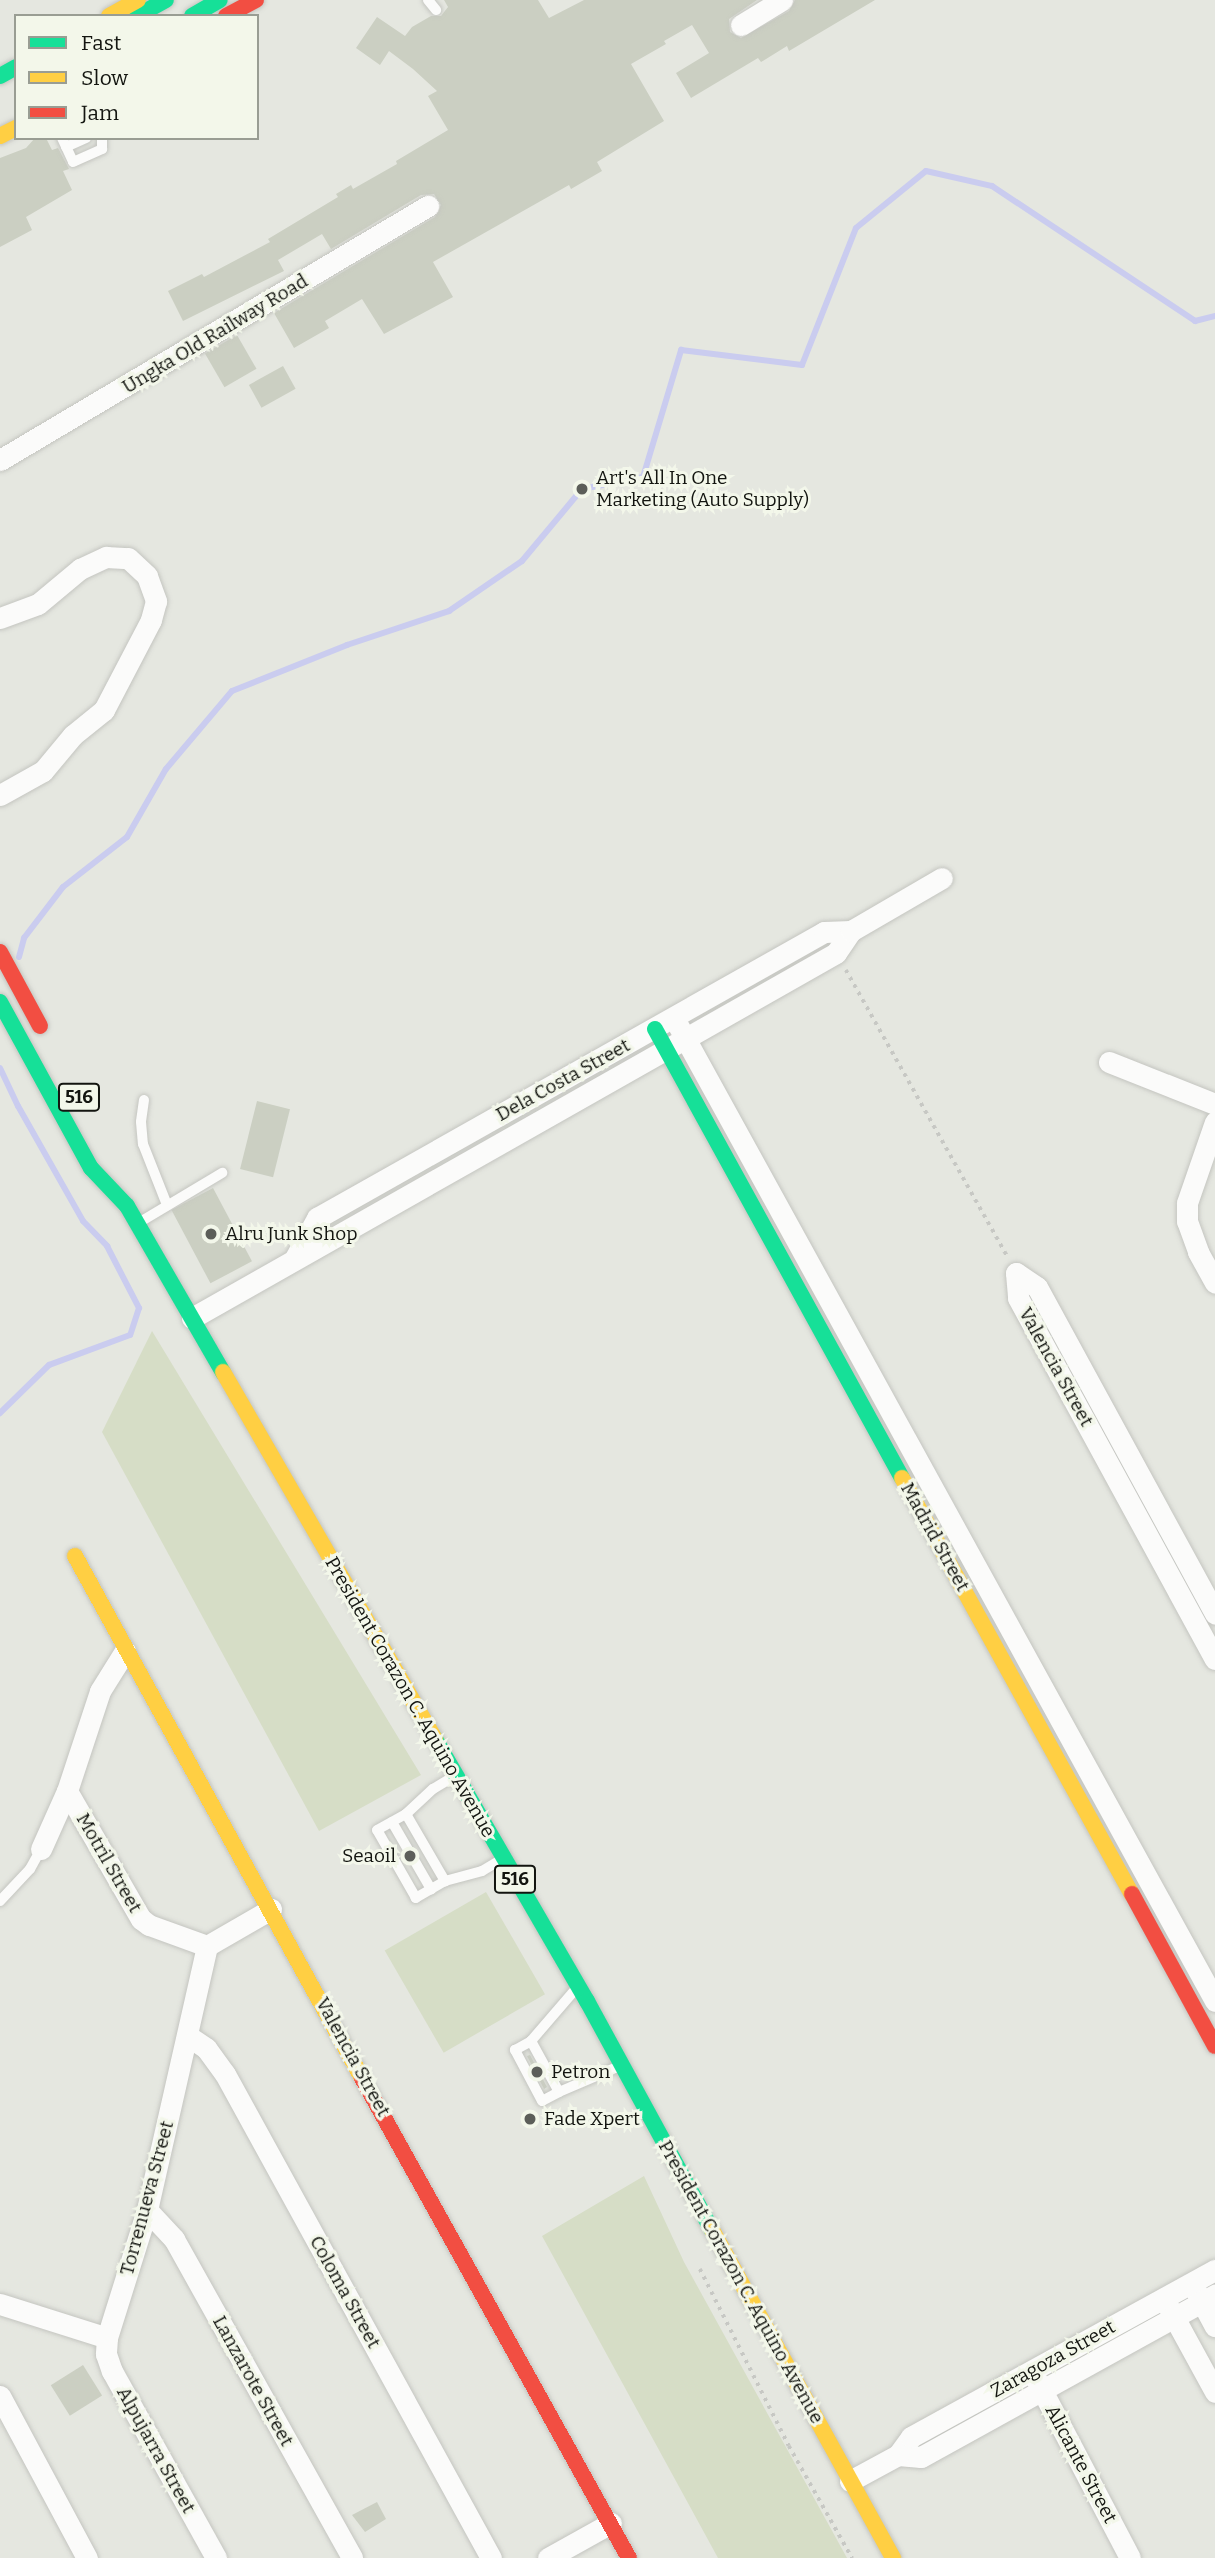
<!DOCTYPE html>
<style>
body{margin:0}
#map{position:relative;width:1215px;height:2558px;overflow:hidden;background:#e5e7e0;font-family:Bitter,serif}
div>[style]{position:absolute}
.green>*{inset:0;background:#d6ddc6;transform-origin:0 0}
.stream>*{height:6px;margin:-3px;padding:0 3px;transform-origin:3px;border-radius:3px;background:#caccef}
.building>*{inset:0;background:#cbcfc2;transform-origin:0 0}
.path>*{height:3.5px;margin-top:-1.75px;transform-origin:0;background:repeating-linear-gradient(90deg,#c7c8c4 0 3.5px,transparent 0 8.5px)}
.roads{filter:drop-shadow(0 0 2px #c4c5c0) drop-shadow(0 0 2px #c4c5c0)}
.lane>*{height:10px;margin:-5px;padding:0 5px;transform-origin:5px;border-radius:5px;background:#fbfbfa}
.street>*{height:21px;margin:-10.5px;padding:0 10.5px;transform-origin:10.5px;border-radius:10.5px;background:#fbfbfa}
.fast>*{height:16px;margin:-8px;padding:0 8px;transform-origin:8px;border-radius:8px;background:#16e098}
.slow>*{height:16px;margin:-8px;padding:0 8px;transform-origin:8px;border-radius:8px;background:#ffcf43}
.jam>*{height:16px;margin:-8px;padding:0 8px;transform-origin:8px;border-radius:8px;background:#f24e42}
.dots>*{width:19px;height:19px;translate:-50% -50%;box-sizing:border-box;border:4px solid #f3f7ea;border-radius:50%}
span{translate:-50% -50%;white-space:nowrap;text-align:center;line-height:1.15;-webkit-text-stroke:6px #f3f7ea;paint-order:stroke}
.shield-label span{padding:2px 5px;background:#f3f7ea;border:2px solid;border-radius:5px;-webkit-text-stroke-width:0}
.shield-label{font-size:18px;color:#131510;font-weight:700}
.street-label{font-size:19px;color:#131510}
.poi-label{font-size:19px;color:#131510}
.left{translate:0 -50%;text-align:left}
.right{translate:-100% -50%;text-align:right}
.legend{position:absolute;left:14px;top:14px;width:245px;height:126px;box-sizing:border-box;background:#f3f7ea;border:2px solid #999d93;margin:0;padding:9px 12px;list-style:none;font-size:21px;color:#131510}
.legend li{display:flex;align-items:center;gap:14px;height:35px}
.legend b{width:35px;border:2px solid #999d93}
</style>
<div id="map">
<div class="green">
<div style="clip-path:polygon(152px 1331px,421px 1775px,319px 1831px,102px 1432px)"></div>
<div style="left:486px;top:1892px;width:118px;height:117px;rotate:60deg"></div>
<div style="clip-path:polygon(644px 2176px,684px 2262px,847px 2558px,718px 2558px,542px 2236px)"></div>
</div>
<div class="stream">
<div style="left:19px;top:957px;width:20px;rotate:-75deg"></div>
<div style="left:24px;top:938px;width:64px;rotate:-52.6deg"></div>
<div style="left:63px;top:887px;width:81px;rotate:-38deg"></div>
<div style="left:127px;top:837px;width:78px;rotate:-60.2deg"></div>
<div style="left:166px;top:769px;width:102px;rotate:-49.8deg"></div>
<div style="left:232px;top:691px;width:124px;rotate:-21.8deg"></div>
<div style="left:347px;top:645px;width:108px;rotate:-18.4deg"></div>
<div style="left:449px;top:611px;width:88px;rotate:-34.4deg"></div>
<div style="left:522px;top:561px;width:94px;rotate:-50.2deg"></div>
<div style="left:582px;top:489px;width:62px;rotate:-11.1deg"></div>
<div style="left:643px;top:477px;width:133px;rotate:-73.3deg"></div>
<div style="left:681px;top:350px;width:122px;rotate:7.1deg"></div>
<div style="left:802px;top:365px;width:147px;rotate:-68.5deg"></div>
<div style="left:856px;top:228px;width:90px;rotate:-39.2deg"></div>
<div style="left:926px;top:171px;width:68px;rotate:12.8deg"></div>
<div style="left:992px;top:186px;width:244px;rotate:33.6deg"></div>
<div style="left:1195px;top:321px;width:21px;rotate:-14deg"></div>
<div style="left:0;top:1068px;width:42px;rotate:64.7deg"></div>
<div style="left:18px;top:1106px;width:132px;rotate:60.5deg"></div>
<div style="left:83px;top:1221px;width:35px;rotate:46deg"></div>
<div style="left:107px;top:1246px;width:70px;rotate:62.7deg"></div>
<div style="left:139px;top:1308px;width:28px;rotate:108deg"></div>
<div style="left:130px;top:1335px;width:86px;rotate:159.7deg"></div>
<div style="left:49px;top:1365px;width:69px;rotate:135.6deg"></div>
</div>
<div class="building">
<div style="clip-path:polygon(444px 0,538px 0,549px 18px,584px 0,757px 0,729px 19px,730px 32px,741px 38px,789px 11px,795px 0,875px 0,789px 51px,787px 46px,761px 62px,758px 58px,691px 98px,676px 73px,709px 53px,692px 25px,664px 41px,666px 44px,631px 64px,664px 121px,597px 162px,602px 171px,571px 189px,569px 185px,433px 262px,453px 297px,384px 334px,362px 299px,325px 321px,329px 328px,294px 348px,274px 313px,435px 217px,441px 205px,434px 194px,421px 195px,331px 249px,322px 234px,278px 260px,284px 271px,183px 321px,168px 291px,202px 274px,204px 277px,270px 242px,268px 239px,338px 197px,336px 194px,351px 185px,353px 189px,397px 164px,396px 161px,448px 130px,428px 96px,437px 91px,413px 69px,389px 51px,380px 65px,356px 48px,377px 17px,405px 36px,412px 27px,431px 16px,441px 16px,448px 7px)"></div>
<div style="clip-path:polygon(35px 138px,46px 138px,52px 150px,58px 148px,69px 169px,63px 171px,72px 190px,26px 217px,32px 230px,0 247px,0 158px,26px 148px)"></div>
<div style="left:237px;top:335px;width:39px;height:37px;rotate:60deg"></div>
<div style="left:283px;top:366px;width:26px;height:39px;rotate:61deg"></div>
<div style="left:257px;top:1101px;width:34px;height:70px;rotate:14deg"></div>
<div style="left:213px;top:1188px;width:83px;height:47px;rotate:62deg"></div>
<div style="clip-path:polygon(530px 2055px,547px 2087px,544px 2089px,527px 2056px)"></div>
<div style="left:83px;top:2365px;width:36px;height:38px;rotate:58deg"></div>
<div style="clip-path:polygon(377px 2502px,386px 2519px,365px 2532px,352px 2515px)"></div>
</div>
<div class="path">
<div style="left:846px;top:970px;width:328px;rotate:60.6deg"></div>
<div style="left:700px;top:2269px;width:198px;rotate:63.3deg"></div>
<div style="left:789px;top:2446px;width:129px;rotate:60.6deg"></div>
</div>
<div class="roads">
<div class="lane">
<div style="left:428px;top:0;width:13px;rotate:51deg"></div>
<div style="left:62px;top:138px;width:26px;rotate:65deg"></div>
<div style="left:73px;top:162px;width:32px;rotate:-24deg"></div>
<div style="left:102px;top:149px;width:11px;rotate:-90deg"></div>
<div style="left:66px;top:147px;width:22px;rotate:-24deg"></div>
<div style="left:144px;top:1100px;width:22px;rotate:98deg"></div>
<div style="left:141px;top:1122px;width:22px;rotate:85deg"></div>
<div style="left:143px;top:1144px;width:66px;rotate:68.5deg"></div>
<div style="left:140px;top:1222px;width:96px;rotate:-30.9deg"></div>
<div style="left:406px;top:1814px;width:78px;rotate:59.8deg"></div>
<div style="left:445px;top:1881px;width:34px;rotate:150deg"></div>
<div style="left:416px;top:1898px;width:78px;rotate:-119.8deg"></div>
<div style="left:377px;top:1830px;width:33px;rotate:-29deg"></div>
<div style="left:406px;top:1814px;width:37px;rotate:-43deg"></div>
<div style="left:433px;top:1789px;width:23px;rotate:-31deg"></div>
<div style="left:392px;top:1822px;width:78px;rotate:59.8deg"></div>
<div style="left:445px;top:1881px;width:38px;rotate:-15deg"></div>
<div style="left:482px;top:1871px;width:21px;rotate:-31deg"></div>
<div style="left:0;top:1901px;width:44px;rotate:-46.8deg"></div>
<div style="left:30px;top:1869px;width:23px;rotate:-61deg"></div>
<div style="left:531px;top:2041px;width:58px;rotate:61.2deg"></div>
<div style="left:559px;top:2092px;width:19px;rotate:152deg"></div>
<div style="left:542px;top:2101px;width:58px;rotate:-117.9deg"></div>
<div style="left:515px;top:2050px;width:18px;rotate:-29deg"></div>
<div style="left:531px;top:2041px;width:66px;rotate:-49.3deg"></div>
<div style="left:559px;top:2092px;width:63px;rotate:-23.3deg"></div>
</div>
<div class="street">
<div style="left:741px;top:25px;width:48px;rotate:-31.4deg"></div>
<div style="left:0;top:460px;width:498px;rotate:-30.7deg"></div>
<div style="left:0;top:618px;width:40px;rotate:-20.2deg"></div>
<div style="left:38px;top:604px;width:55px;rotate:-39.8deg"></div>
<div style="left:80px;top:569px;width:29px;rotate:-25deg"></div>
<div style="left:106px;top:557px;width:22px;rotate:3deg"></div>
<div style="left:128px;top:558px;width:26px;rotate:43deg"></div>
<div style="left:147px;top:576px;width:27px;rotate:70deg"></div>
<div style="left:156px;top:601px;width:20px;rotate:105deg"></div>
<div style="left:151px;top:620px;width:102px;rotate:117.6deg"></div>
<div style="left:104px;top:710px;width:40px;rotate:141deg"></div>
<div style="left:73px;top:735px;width:47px;rotate:129.8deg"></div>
<div style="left:43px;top:771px;width:49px;rotate:150.8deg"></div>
<div style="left:674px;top:1018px;width:1122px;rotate:61.17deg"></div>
<div style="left:1109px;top:1062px;width:114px;rotate:21.6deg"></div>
<div style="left:1215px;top:1122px;width:86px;rotate:109.1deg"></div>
<div style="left:1187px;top:1203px;width:18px;rotate:90deg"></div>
<div style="left:1187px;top:1221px;width:33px;rotate:70deg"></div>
<div style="left:1198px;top:1252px;width:35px;rotate:61deg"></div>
<div style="left:295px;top:1258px;width:46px;rotate:-61.2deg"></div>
<div style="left:317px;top:1218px;width:582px;rotate:-29.43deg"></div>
<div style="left:824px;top:932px;width:27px;rotate:-2deg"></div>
<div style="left:1016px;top:1273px;width:25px;rotate:85deg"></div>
<div style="left:1018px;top:1298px;width:411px;rotate:61.4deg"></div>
<div style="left:1016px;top:1273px;width:25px;rotate:34deg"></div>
<div style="left:1037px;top:1287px;width:372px;rotate:61.4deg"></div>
<div style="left:192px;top:1318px;width:740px;rotate:-29.54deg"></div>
<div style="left:836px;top:953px;width:27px;rotate:-56deg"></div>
<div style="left:851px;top:931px;width:105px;rotate:-30.2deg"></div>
<div style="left:67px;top:1791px;width:148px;rotate:60deg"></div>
<div style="left:141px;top:1919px;width:10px;rotate:37deg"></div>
<div style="left:149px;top:1925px;width:62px;rotate:19.9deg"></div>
<div style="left:41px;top:1849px;width:64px;rotate:-65.9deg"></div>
<div style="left:67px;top:1791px;width:105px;rotate:-71.7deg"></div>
<div style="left:100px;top:1691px;width:47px;rotate:-58deg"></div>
<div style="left:207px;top:1946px;width:271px;rotate:102.8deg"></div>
<div style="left:147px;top:2210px;width:134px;rotate:107.4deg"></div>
<div style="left:107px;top:2338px;width:16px;rotate:94deg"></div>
<div style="left:106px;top:2354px;width:18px;rotate:71deg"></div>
<div style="left:112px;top:2371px;width:214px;rotate:60.9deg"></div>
<div style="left:207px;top:1946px;width:74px;rotate:-30deg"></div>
<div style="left:188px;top:2036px;width:22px;rotate:34deg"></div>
<div style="left:206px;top:2048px;width:32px;rotate:54deg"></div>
<div style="left:225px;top:2074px;width:552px;rotate:61.21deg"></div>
<div style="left:147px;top:2210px;width:40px;rotate:47deg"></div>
<div style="left:174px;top:2239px;width:365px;rotate:60.8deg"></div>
<div style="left:1196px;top:2291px;width:40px;rotate:62deg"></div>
<div style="left:0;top:2304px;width:112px;rotate:17.6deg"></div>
<div style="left:1168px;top:2306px;width:98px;rotate:61.3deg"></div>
<div style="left:1035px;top:2377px;width:204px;rotate:62.3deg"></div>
<div style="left:0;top:2396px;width:184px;rotate:61.8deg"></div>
<div style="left:898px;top:2455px;width:23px;rotate:5deg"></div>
<div style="left:921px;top:2457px;width:336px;rotate:-28.9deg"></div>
<div style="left:850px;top:2481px;width:55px;rotate:-28.4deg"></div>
<div style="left:898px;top:2455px;width:22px;rotate:-54deg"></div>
<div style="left:911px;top:2437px;width:347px;rotate:-28.8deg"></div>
<div style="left:548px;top:2558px;width:72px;rotate:-29.1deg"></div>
</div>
<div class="fast">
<div style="left:137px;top:16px;width:33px;rotate:-29deg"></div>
<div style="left:192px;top:16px;width:32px;rotate:-30deg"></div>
<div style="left:0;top:76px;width:18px;rotate:-29deg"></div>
<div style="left:0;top:1002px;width:189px;rotate:61.3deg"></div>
<div style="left:91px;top:1168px;width:52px;rotate:46.5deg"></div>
<div style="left:127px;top:1206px;width:192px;rotate:60deg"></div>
<div style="left:655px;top:1029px;width:512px;rotate:61.18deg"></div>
<div style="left:435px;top:1739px;width:303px;rotate:59.9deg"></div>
<div style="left:587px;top:2001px;width:259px;rotate:61.4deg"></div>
</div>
<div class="slow">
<div style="left:109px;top:16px;width:33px;rotate:-29deg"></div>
<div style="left:0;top:136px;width:18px;rotate:-27deg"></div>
<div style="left:223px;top:1372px;width:424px;rotate:60deg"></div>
<div style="left:902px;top:1478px;width:475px;rotate:61.1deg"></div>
<div style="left:75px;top:1556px;width:596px;rotate:61.2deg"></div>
<div style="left:711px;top:2228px;width:377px;rotate:61.1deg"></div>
</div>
<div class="jam">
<div style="left:226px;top:16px;width:34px;rotate:-28deg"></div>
<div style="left:0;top:952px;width:84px;rotate:61.6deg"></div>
<div style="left:1132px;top:1894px;width:173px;rotate:61.4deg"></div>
<div style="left:362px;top:2078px;width:549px;rotate:60.92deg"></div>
</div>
</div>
<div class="dots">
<div style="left:582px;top:489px;background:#5c5e59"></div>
<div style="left:211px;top:1234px;background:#5c5e59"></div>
<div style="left:410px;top:1856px;background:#5c5e59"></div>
<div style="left:537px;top:2072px;background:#5c5e59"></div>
<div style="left:530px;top:2119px;background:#5c5e59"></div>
</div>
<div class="shield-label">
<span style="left:79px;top:1097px">516</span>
<span style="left:515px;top:1879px">516</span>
</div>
<div class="street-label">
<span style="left:215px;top:334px;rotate:-31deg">Ungka Old Railway Road</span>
<span style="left:563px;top:1080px;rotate:-29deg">Dela Costa Street</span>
<span style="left:1056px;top:1367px;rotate:61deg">Valencia Street</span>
<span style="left:935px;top:1537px;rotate:61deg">Madrid Street</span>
<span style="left:410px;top:1697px;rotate:60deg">President Corazon C. Aquino Avenue</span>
<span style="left:109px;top:1863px;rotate:60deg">Motril Street</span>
<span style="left:353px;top:2057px;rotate:61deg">Valencia Street</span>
<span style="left:147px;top:2198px;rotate:-75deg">Torrenueva Street</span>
<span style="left:741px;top:2282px;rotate:61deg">President Corazon C. Aquino Avenue</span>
<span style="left:345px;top:2292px;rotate:61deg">Coloma Street</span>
<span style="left:1053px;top:2359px;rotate:-29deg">Zaragoza Street</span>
<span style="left:253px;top:2381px;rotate:61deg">Lanzarote Street</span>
<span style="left:156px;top:2450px;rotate:61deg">Alpujarra Street</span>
<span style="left:1081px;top:2464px;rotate:62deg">Alicante Street</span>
</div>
<div class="poi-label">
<span class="left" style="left:596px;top:489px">Art's All In One<br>Marketing (Auto Supply)</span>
<span class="left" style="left:225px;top:1234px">Alru Junk Shop</span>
<span class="right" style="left:396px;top:1856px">Seaoil</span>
<span class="left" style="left:551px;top:2072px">Petron</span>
<span class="left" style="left:544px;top:2119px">Fade Xpert</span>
</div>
<ul class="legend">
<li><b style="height:9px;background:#16e098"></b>Fast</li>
<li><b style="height:9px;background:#ffcf43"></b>Slow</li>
<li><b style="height:9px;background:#f24e42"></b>Jam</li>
</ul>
</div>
